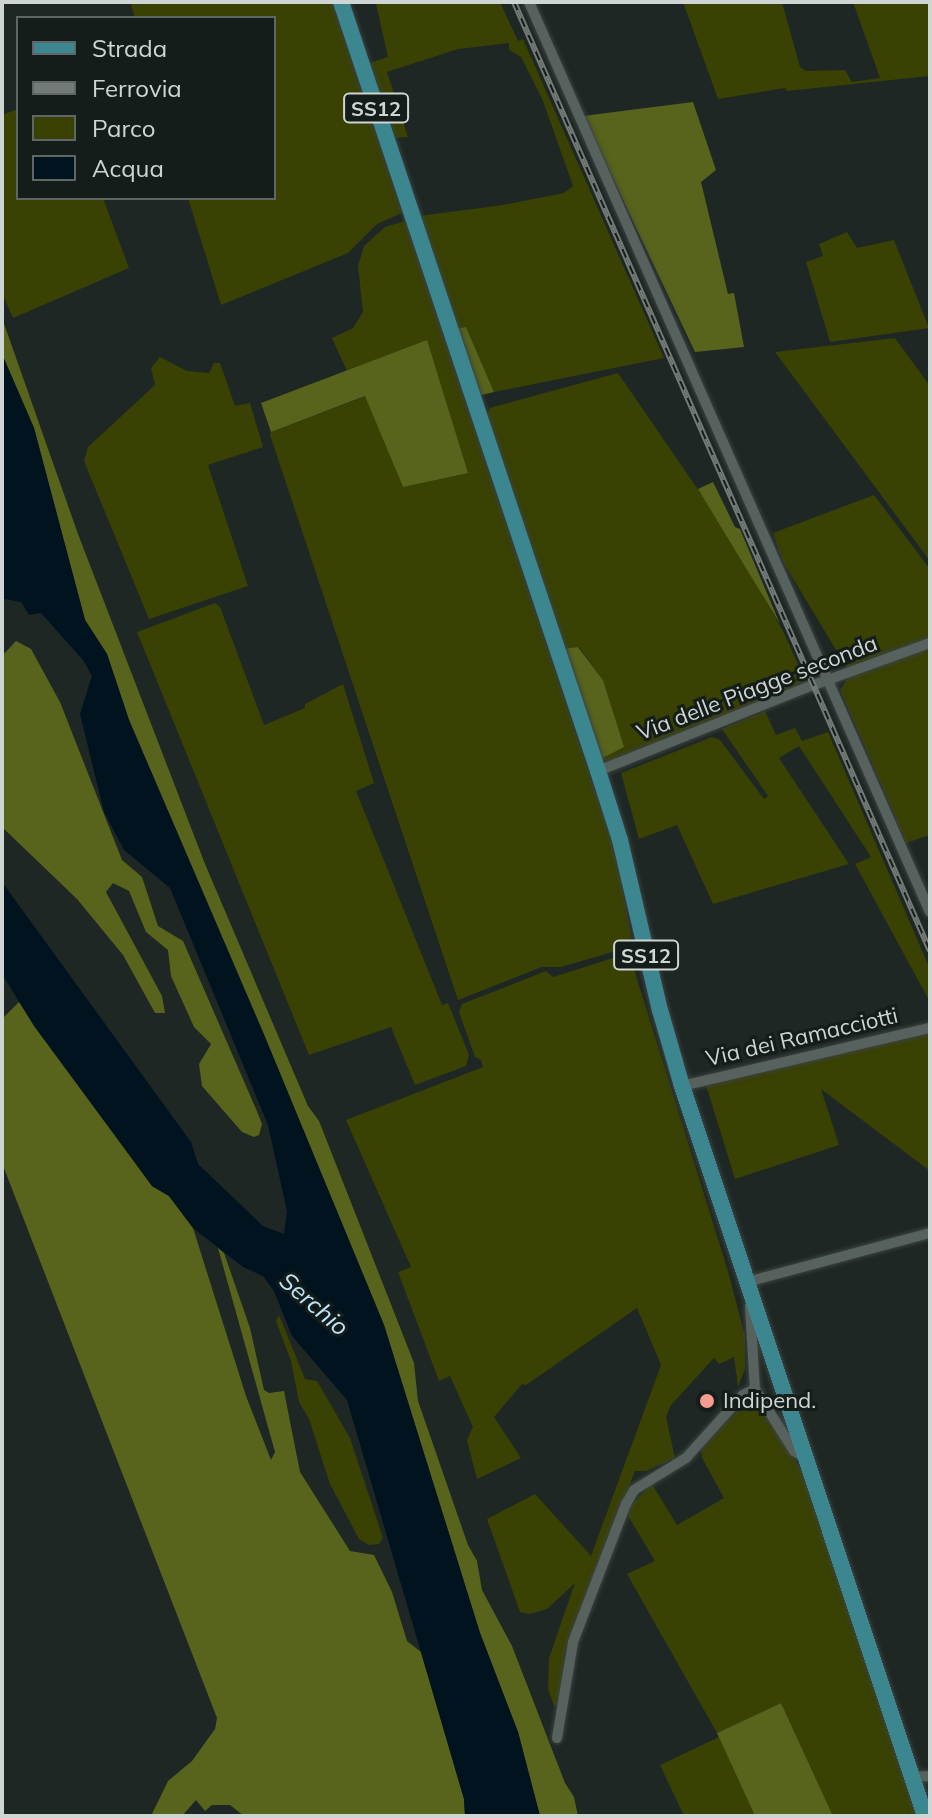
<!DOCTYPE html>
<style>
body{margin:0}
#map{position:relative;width:932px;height:1818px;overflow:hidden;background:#1e2724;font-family:Mulish,sans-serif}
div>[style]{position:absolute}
.green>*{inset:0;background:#394103}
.forest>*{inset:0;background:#58641b}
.water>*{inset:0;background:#00131f}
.roads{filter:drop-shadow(0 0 2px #3c4240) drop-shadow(0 0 2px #3c4240)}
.street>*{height:10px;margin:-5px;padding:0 5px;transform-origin:5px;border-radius:5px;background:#57615e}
.primary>*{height:16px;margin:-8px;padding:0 8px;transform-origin:8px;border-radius:8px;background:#3c878f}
.rail>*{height:6px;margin-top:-3px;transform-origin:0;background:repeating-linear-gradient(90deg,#151d1b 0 9px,#737a78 0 18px);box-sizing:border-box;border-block:2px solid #737a78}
.dots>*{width:22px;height:22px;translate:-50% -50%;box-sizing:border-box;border:4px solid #151d1b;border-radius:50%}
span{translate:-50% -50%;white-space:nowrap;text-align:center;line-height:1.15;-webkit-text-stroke:6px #151d1b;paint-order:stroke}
.shield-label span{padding:2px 6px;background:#151d1b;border:2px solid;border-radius:6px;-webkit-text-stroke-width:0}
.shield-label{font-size:20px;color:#cfd5d3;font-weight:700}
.street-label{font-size:22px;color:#cfd5d3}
.poi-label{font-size:22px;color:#cfd5d3}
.left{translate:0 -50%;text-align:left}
.water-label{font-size:24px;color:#bfe4fb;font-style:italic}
.frame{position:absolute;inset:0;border:4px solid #cfd5d3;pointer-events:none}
.legend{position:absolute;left:16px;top:16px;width:260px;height:184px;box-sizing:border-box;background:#151d1b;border:2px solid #5f6765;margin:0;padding:10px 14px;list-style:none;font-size:24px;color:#cfd5d3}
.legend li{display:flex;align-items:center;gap:16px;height:40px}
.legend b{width:40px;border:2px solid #5f6765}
</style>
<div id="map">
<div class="green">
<div style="clip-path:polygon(130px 2px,332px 2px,402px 213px,377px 224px,348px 253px,221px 305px,188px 198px,274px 198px,274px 18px,135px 18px)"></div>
<div style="clip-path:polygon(390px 2px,500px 2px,518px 41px,523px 39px,664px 358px,494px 392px,466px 327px,455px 329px,419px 216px,503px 205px,564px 193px,573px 186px,543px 101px,521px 57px,509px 50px,509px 43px,458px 49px,387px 72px,408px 137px,395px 138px,370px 63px,388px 57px,376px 4px)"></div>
<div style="clip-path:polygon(683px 2px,782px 2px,800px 67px,806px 71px,845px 70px,852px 82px,880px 78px,853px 2px,930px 2px,930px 76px,787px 91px,785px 88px,718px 99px)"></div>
<div style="clip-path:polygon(18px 109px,18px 198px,103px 198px,129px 268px,13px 318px,2px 293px,2px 115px)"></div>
<div style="clip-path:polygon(405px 221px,616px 854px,633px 946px,561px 967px,542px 967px,458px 1000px,270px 435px,271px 432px,366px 396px,403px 487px,427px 341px,347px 371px,332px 338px,353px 328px,363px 312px,358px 266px,364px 246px,385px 227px)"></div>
<div style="clip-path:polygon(847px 232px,857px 248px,894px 240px,929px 328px,830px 342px,806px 262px,823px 256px,819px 244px)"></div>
<div style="clip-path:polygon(895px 338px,930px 386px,930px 561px,775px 352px)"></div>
<div style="clip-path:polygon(160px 357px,187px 371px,209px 373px,214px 363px,220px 363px,235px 406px,250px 403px,263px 447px,208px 465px,248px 586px,149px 619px,84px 461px,88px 447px,155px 385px,151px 368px)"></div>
<div style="clip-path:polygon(618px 373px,723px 526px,783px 631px,807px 684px,608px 762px,601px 759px,623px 747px,603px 680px,579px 647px,562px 649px,487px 415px,490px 408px)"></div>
<div style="clip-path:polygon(874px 495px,930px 569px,930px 637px,847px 668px,783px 562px,773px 533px)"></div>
<div style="clip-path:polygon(215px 603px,220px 607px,264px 725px,305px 708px,305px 704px,343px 684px,374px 783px,356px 791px,442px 1005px,448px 1003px,469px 1055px,466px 1066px,415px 1085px,391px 1027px,309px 1055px,137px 632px)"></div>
<div style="clip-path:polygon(930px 648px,930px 835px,906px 843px,840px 690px,847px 679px)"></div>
<div style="clip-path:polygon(765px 711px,776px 735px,795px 728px,802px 741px,828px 732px,930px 969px,930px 1002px,855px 864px,871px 857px,799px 746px,779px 758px,849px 864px,713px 904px,677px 825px,639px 839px,621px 773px,712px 737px,720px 740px,764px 799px,768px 796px,722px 729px)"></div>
<div style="clip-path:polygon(629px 953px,728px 1271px,745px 1336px,745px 1369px,738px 1387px,734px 1357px,719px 1364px,714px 1358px,671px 1405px,666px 1417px,675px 1458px,646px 1471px,635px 1471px,565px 1651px,560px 1704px,554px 1706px,548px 1689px,549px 1658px,575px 1583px,547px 1609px,530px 1614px,520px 1612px,487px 1519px,535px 1494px,591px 1556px,661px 1365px,637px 1308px,526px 1385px,522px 1384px,494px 1417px,521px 1458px,477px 1479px,467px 1440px,473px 1427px,450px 1376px,439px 1381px,398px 1272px,411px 1267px,346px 1120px,483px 1067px,481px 1060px,475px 1057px,459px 1012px,462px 1004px,546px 971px,553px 977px)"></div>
<div style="clip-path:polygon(930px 1030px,930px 1171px,821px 1089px,839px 1145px,735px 1179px,706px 1085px)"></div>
<div style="clip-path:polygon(279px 1315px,305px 1379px,317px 1381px,350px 1438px,383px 1538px,379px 1544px,369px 1545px,359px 1539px,330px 1484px,309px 1419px,299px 1402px,291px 1361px,276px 1321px)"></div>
<div style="clip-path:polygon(747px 1405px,758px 1406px,765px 1412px,803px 1473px,917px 1816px,833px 1816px,781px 1703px,717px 1733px,627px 1574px,655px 1561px,627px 1514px,632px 1504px,652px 1484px,677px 1525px,724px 1498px,702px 1458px,701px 1449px,738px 1409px)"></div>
<div style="clip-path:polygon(719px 1737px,755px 1816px,684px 1816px,660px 1765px)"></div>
</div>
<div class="forest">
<div style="clip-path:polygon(693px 102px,716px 170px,701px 182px,728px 294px,734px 293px,744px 347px,695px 352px,583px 116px)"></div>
<div style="clip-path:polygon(2px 318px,78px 534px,205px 864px,308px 1106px,319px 1121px,414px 1363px,418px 1401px,468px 1545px,477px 1561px,482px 1590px,512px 1646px,565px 1783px,574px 1797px,578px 1816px,540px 1816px,518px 1732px,480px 1633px,384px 1325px,265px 1037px,129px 720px,107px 654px,85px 620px,34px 428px,2px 354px)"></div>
<div style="clip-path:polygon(466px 327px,494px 392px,477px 396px,455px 329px)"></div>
<div style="clip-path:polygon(427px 340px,468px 473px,403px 487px,365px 396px,271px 432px,261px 403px)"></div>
<div style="clip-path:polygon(713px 482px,735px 527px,740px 529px,780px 624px,698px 489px)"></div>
<div style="clip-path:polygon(16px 641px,31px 649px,60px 702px,122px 860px,142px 877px,158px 926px,183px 941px,256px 1109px,262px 1124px,259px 1135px,254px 1137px,242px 1132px,202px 1086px,199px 1064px,211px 1044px,194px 1027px,171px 976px,168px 950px,146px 932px,129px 891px,113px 883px,106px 892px,162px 996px,165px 1013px,155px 1013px,123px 955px,77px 899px,2px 827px,2px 656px)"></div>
<div style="clip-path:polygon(578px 647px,603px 680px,624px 747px,601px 759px,562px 649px)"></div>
<div style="clip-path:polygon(19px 1002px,152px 1186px,169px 1196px,193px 1228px,246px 1396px,271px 1460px,275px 1452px,218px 1248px,224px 1253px,250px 1328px,264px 1390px,269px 1393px,284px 1391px,300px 1472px,350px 1551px,374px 1555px,392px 1592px,407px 1641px,421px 1652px,464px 1799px,465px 1816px,244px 1816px,230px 1805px,212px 1805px,205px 1811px,196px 1800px,182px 1816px,151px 1816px,168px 1781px,192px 1761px,215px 1729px,217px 1718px,2px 1163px,2px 1019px)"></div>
<div style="clip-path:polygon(781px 1703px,833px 1816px,755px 1816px,717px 1733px)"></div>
</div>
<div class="water">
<div style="clip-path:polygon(2px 354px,34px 428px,85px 620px,107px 654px,129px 720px,265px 1037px,384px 1325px,480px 1633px,518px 1732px,540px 1816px,465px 1816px,464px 1799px,347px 1400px,292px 1336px,274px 1291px,263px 1276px,243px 1267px,193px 1228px,169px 1196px,152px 1186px,34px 1026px,2px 974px,2px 882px,191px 1142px,198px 1164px,263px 1226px,284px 1234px,287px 1211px,268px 1125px,170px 888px,124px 850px,104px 812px,80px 714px,92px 676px,83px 660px,41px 613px,29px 615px,21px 602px,5px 599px,2px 602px)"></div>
</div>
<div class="roads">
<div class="street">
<div style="left:529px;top:2px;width:994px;rotate:66.22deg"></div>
<div style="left:598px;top:771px;width:229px;rotate:-21.8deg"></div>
<div style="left:811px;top:686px;width:127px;rotate:-19.9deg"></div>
<div style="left:682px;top:1086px;width:255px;rotate:-13.2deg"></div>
<div style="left:747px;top:1282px;width:189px;rotate:-15deg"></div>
<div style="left:750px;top:1306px;width:83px;rotate:86.6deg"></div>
<div style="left:755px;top:1389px;width:73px;rotate:57.8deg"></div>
<div style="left:794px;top:1451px;width:15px;rotate:32deg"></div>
<div style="left:557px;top:1738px;width:97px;rotate:-80.5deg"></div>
<div style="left:573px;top:1642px;width:148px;rotate:-69deg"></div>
<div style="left:626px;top:1504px;width:16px;rotate:-60deg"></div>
<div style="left:634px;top:1490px;width:61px;rotate:-31.6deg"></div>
<div style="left:686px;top:1458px;width:85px;rotate:-47.9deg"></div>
<div style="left:743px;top:1395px;width:13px;rotate:-27deg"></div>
<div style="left:912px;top:1777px;width:18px;rotate:-3deg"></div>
</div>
<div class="primary">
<div style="left:341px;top:2px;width:811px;rotate:71.52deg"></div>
<div style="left:598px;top:771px;width:72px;rotate:72.3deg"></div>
<div style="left:620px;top:840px;width:175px;rotate:76.8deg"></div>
<div style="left:660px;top:1010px;width:79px;rotate:73.9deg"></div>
<div style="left:682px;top:1086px;width:769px;rotate:71.59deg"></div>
</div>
</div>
<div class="rail">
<div style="left:514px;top:2px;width:1036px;rotate:66.33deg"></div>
</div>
<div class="dots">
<div style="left:707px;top:1401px;background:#f59c90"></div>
</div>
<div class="shield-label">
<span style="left:376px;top:108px">SS12</span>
<span style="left:646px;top:955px">SS12</span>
</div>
<div class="street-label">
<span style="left:757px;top:688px;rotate:-21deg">Via delle Piagge seconda</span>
<span style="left:802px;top:1037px;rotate:-13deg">Via dei Ramacciotti</span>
</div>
<div class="poi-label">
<span class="left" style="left:723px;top:1401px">Indipend.</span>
</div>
<div class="water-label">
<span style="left:314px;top:1304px;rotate:41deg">Serchio</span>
</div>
<div class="frame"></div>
<ul class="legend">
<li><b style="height:10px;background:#3c878f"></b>Strada</li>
<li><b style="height:10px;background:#737a78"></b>Ferrovia</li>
<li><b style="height:22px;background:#394103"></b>Parco</li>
<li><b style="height:22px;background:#00131f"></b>Acqua</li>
</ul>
</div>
